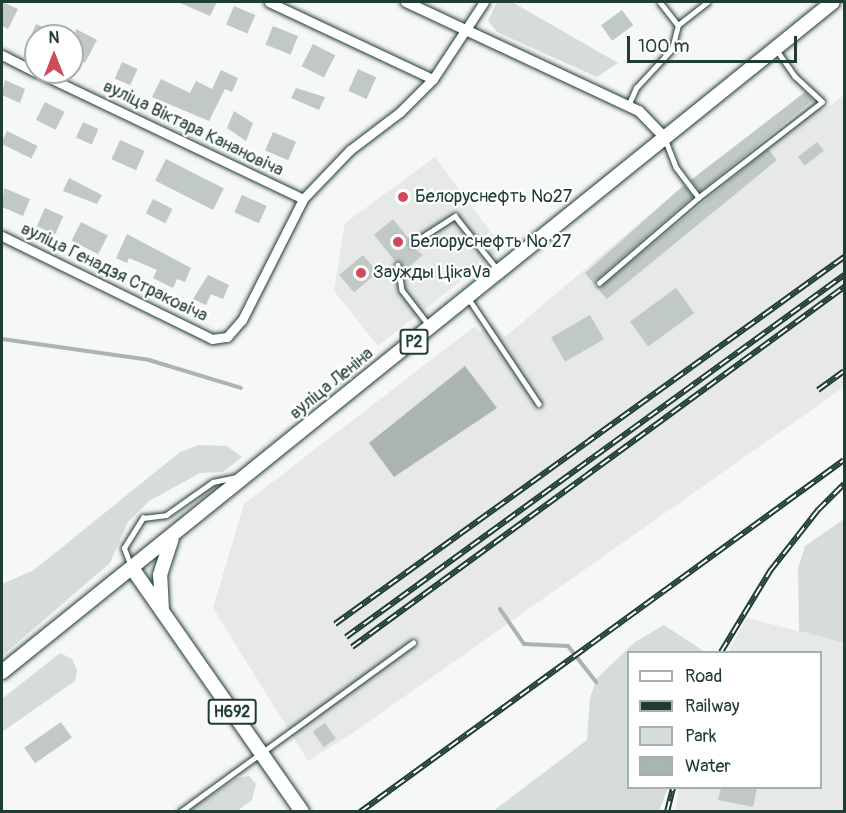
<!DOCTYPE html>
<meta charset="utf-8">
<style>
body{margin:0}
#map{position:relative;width:846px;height:813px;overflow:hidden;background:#f6f7f7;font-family:Pangolin,sans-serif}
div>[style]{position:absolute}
.built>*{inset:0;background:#e6e9e8}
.green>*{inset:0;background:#d6dcdb}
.water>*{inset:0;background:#aab5b1}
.stream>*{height:4px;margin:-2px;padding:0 2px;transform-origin:2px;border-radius:2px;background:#aab5b1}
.building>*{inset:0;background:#c0c9c6;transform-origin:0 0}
.roads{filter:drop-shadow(0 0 2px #1f3d34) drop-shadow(0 0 2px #1f3d34)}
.service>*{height:4.5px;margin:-2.25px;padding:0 2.25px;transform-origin:2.25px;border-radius:2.25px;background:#fff}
.minor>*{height:9px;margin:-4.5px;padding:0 4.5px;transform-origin:4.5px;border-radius:4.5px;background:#fff}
.tertiary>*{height:10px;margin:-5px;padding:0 5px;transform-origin:5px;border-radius:5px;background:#fff}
.primary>*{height:14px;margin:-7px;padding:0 7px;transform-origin:7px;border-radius:7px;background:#fff}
.rail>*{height:6px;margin-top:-3px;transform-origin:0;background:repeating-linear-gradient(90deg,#fff 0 11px,#1f3d34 0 22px);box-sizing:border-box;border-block:2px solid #1f3d34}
.dots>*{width:16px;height:16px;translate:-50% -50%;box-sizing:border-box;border:3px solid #fff;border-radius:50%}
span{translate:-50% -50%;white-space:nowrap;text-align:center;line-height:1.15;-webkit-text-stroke:4.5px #fff;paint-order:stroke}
.shield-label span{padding:2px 4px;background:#fff;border:2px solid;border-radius:4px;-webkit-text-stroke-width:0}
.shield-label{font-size:16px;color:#1f3d34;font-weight:700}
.street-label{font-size:18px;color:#1f3d34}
.poi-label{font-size:18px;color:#1f3d34}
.left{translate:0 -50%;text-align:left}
.frame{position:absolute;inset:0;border:3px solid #1f3d34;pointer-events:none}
.legend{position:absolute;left:627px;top:651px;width:195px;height:138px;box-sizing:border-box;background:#fff;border:2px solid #a5b1ae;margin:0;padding:8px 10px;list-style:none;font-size:18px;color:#1f3d34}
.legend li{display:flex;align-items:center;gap:12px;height:30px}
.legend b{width:30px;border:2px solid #a5b1ae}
.north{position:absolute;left:24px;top:24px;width:60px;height:60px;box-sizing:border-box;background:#fff;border:2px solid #a5b1ae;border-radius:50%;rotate:0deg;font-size:16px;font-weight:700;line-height:24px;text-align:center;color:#1f3d34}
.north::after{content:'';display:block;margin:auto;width:21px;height:27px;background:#d1495b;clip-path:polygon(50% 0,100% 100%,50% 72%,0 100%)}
.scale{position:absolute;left:627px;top:36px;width:170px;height:27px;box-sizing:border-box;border:3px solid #1f3d34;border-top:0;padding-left:8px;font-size:18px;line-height:21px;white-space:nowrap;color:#1f3d34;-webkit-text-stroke:4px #fff;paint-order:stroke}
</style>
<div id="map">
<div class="built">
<div style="clip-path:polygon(807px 91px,823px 111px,844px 95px,844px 387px,354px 732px,308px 761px,213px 608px,244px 504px,475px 326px,480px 332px,493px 322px,505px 337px,683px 186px)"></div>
<div style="clip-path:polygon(435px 157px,503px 248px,378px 346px,334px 291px,345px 223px)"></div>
<div style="clip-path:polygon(747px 618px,844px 643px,844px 811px,675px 812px,679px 788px,820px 788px,820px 652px,728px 652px)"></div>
</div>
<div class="green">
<div style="clip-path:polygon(497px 2px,512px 2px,618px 63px,597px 77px,497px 32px,488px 21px)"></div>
<div style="clip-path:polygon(199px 445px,227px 446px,242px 457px,223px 472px,200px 473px,149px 501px,128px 522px,110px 563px,2px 656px,2px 584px,34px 570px,180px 452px)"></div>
<div style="clip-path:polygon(844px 519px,844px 643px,799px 631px,798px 568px,805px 546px)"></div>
<div style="clip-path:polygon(664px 625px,705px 652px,628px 652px,628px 788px,668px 788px,659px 811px,493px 811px,587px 740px,590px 698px,597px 678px,635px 642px)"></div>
<div style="clip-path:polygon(60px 653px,72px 659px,77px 670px,75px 681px,2px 732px,2px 699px)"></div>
<div style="clip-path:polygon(249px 776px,256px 784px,252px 800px,237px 811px,187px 811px,238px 778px)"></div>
</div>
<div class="water">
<div style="clip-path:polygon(465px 366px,497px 408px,394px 477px,369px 443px)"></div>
</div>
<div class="stream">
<div style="left:2px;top:339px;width:148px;rotate:8.1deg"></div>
<div style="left:149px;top:360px;width:96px;rotate:16.9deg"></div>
<div style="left:500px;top:609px;width:42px;rotate:55.6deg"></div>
<div style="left:524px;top:644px;width:44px;rotate:2.6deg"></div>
<div style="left:568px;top:646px;width:46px;rotate:52.1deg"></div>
</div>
<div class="building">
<div style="clip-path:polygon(2px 2px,18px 9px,8px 29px,2px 26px)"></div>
<div style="clip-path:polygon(178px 2px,217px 2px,210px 16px)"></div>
<div style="left:234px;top:6px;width:23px;height:20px;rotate:23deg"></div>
<div style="left:622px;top:10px;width:19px;height:26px;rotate:54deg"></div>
<div style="clip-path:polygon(36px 24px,63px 36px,31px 36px)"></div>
<div style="left:273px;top:26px;width:27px;height:20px;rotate:22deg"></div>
<div style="clip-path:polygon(76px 29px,97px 40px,85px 63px,72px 57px)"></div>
<div style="left:313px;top:44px;width:25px;height:25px;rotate:27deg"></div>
<div style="left:122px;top:62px;width:17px;height:18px;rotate:24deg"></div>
<div style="left:358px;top:69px;width:20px;height:24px;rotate:24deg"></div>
<div style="clip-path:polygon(221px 70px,238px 78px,232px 92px,225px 89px,209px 121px,152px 97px,161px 79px,190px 93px,196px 81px,212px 89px)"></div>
<div style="clip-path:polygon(5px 80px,25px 89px,20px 103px,2px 95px)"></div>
<div style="clip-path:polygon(296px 88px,325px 97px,319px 110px,291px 98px)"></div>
<div style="clip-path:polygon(805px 92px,813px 100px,700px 191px,691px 180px)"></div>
<div style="left:45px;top:102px;width:22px;height:20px;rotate:27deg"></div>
<div style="clip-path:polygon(234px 111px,253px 123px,246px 141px,227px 128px)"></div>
<div style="left:83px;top:122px;width:17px;height:17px;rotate:24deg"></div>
<div style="left:7px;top:131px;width:34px;height:14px;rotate:26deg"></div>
<div style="left:273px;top:132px;width:25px;height:20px;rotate:23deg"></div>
<div style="left:120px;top:140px;width:27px;height:21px;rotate:24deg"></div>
<div style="left:817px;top:142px;width:11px;height:24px;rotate:52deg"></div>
<div style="clip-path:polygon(768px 149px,777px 160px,607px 299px,596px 287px,602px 286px)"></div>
<div style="left:166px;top:159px;width:65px;height:24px;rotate:27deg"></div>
<div style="clip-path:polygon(69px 178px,102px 195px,97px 204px,63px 191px)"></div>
<div style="clip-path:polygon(684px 185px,693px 196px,596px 280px,595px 285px,585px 273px)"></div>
<div style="clip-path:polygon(4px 188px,30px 199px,23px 216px,2px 207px)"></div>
<div style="left:242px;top:195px;width:27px;height:19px;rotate:24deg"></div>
<div style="left:153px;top:199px;width:22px;height:16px;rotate:27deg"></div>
<div style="left:45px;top:208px;width:20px;height:20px;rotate:24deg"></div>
<div style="clip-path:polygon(393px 219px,410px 240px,410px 246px,423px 255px,404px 271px,401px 262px,395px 261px,374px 235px)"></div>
<div style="left:81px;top:222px;width:30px;height:21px;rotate:27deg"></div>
<div style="clip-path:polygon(127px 234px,191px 268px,185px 282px,177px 279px,173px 288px,153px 278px,157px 270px,129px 258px,127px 263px,116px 258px)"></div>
<div style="left:363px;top:255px;width:23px;height:31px;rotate:50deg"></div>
<div style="clip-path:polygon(208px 275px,229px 285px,223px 299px,211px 294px,206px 305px,193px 299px)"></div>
<div style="left:676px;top:288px;width:31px;height:57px;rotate:54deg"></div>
<div style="left:590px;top:315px;width:28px;height:45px;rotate:60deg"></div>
<div style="left:61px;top:722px;width:19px;height:45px;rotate:55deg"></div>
<div style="left:325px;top:723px;width:19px;height:15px;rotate:55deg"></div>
<div style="clip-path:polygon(721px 788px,757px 788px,753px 807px,718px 800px)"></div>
</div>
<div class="roads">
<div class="service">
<div style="left:660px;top:2px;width:29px;rotate:52deg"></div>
<div style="left:628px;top:106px;width:20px;rotate:-66deg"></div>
<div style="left:636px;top:88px;width:53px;rotate:-47.3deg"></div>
<div style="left:672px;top:49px;width:25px;rotate:-76deg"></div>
<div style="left:678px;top:25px;width:37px;rotate:-38deg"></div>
<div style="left:666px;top:141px;width:28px;rotate:69deg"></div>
<div style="left:676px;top:167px;width:38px;rotate:53deg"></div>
<div style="left:413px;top:243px;width:50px;rotate:-32.7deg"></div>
<div style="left:455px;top:216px;width:69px;rotate:51.5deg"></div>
<div style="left:398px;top:265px;width:25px;rotate:81deg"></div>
<div style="left:402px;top:290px;width:44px;rotate:52.4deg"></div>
<div style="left:599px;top:283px;width:132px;rotate:-40.7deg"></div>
<div style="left:699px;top:197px;width:155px;rotate:-37.7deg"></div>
<div style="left:822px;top:102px;width:37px;rotate:-137deg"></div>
<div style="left:795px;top:77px;width:33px;rotate:-125deg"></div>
<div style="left:469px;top:299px;width:126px;rotate:56.3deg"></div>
<div style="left:130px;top:564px;width:17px;rotate:-111deg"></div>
<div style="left:124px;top:548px;width:36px;rotate:-58deg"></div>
<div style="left:143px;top:518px;width:23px;rotate:-7deg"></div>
<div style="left:166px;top:515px;width:57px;rotate:-35.1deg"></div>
<div style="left:213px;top:482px;width:24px;rotate:-12deg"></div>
<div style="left:180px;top:812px;width:288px;rotate:-36deg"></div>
</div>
<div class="minor">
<div style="left:269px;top:2px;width:181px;rotate:25.2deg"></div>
<div style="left:2px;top:55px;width:38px;rotate:27deg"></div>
<div style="left:37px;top:72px;width:295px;rotate:25.5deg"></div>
<div style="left:2px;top:236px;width:234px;rotate:26.1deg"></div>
<div style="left:212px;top:339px;width:15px;rotate:-8deg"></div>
<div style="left:227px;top:337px;width:23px;rotate:-49deg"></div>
<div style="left:242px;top:320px;width:136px;rotate:-63.2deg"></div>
<div style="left:303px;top:199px;width:68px;rotate:-46.2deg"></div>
<div style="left:350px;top:150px;width:63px;rotate:-37.2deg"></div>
<div style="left:400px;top:112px;width:47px;rotate:-45deg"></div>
<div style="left:433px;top:79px;width:92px;rotate:-56.5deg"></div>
</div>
<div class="tertiary">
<div style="left:406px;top:2px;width:257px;rotate:25.1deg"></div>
<div style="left:639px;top:111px;width:37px;rotate:46deg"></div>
</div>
<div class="primary">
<div style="left:132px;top:568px;width:297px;rotate:55.1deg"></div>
<div style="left:162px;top:610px;width:35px;rotate:-93deg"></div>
<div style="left:160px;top:575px;width:38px;rotate:-72deg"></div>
<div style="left:2px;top:672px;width:1067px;rotate:-38.88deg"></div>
</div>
</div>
<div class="rail">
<div style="left:818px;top:390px;width:32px;rotate:-36deg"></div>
<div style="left:335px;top:624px;width:628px;rotate:-35.79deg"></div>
<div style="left:346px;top:637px;width:616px;rotate:-36.01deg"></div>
<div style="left:352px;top:647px;width:610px;rotate:-36.19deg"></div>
<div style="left:721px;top:652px;width:95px;rotate:-58.8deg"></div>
<div style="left:770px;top:571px;width:78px;rotate:-51.8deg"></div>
<div style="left:818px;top:510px;width:37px;rotate:-45deg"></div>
<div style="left:360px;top:812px;width:598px;rotate:-36.03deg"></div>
<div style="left:667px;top:812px;width:25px;rotate:-76deg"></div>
</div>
<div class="dots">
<div style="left:403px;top:197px;background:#d1495b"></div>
<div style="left:398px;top:242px;background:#d1495b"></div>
<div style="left:361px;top:273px;background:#d1495b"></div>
</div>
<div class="shield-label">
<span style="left:414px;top:342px">Р2</span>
<span style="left:232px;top:712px">Н692</span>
</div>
<div class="street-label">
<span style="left:193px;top:129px;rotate:26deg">вуліца Віктара Канановіча</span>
<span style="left:114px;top:273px;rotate:26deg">вуліца Генадзя Страковіча</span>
<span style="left:332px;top:384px;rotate:-39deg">вуліца Леніна</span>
</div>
<div class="poi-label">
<span class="left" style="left:415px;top:197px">Белоруснефть №27</span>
<span class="left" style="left:410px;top:242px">Белоруснефть № 27</span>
<span class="left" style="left:373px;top:273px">Заужды ЦікаVа</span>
</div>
<div class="frame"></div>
<ul class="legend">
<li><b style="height:8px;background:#fff"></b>Road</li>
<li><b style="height:8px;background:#1f3d34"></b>Railway</li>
<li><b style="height:16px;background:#d6dcdb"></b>Park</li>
<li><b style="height:16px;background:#aab5b1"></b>Water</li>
</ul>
<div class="north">N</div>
<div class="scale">100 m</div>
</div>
